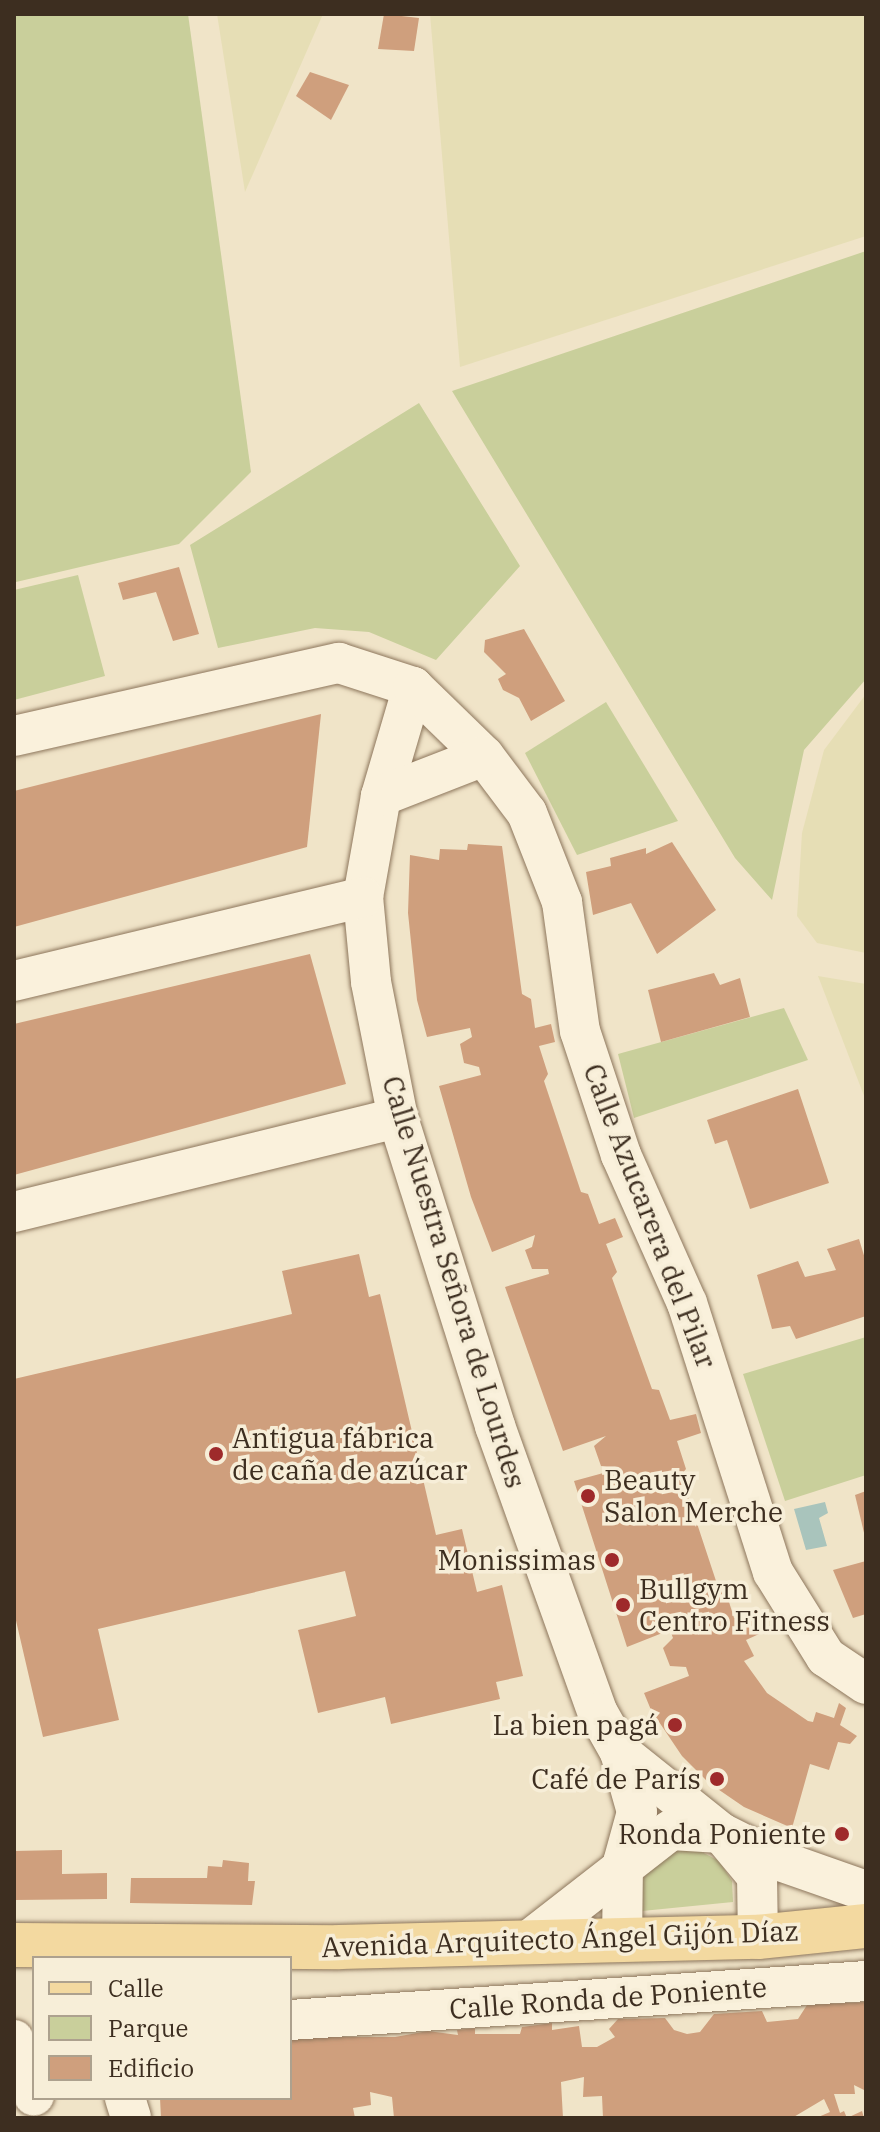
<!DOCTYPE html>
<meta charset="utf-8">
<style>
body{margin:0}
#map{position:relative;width:880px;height:2132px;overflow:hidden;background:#f0e4c8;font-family:"IBM Plex Serif",serif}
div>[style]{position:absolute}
.farmland>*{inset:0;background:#e6deb5}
.green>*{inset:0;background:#c9cf9b}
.water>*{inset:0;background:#a9c4bc}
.building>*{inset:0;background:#cf9f7d}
.roads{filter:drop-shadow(0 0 2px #8d765c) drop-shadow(0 0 2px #8d765c)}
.minor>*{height:40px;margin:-20px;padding:0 20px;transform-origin:20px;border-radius:20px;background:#faf1dc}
.major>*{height:44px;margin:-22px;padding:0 22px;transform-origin:22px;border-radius:22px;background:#f3d9a0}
.dots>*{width:22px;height:22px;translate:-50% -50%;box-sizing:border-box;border:4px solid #f7eed8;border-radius:50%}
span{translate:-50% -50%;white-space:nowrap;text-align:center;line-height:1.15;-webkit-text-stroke:7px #f7eed8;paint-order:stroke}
.street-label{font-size:28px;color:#3d2e20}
.poi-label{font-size:28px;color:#3d2e20}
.left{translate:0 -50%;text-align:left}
.right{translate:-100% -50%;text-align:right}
.frame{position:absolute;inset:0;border:16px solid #3d2e20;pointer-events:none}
.legend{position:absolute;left:32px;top:1956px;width:260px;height:144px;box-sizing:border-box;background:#f7eed8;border:2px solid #ada18e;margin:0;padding:10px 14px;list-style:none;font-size:24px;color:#3d2e20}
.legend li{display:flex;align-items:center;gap:16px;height:40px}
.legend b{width:40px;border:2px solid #ada18e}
</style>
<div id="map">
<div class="farmland">
<div style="clip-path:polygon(217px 14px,323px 14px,245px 192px)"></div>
<div style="clip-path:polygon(430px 14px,866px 14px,866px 236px,460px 367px)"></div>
<div style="clip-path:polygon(866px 694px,866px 953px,817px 943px,797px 916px,802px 833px,824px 750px)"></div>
<div style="clip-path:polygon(818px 976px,866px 984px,866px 1101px)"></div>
</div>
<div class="green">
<div style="clip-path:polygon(14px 14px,188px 14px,251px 472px,179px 544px,16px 582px)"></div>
<div style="clip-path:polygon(866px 251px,866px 679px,804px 750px,772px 900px,735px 858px,452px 391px)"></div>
<div style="clip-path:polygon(419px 403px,520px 566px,436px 660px,369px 632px,315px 628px,218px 648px,190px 545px)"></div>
<div style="clip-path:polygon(78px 575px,105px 676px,14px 700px,14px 590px)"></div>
<div style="clip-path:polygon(606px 702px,678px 821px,577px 855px,525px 753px)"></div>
<div style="clip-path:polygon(784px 1008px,808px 1060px,634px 1118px,618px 1054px)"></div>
<div style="clip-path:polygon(866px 1337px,866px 1475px,785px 1501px,743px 1374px)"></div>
<div style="clip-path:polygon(678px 1850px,700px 1851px,719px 1861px,732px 1881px,733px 1902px,642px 1911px,641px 1883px,653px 1863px)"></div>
</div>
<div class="water">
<div style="clip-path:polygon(825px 1502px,828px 1513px,819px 1518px,827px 1546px,806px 1550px,794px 1509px)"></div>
</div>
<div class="building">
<div style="clip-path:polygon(384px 14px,419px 18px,414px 51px,378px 49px)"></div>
<div style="clip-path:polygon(310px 72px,349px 85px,331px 120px,296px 96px)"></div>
<div style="clip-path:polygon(179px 567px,199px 634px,173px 641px,156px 592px,123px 600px,118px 583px)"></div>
<div style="clip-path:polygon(524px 629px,565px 701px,531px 721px,519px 698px,503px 690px,498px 679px,506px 674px,484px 652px,485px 640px)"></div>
<div style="clip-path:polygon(321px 714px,307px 847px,14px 927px,14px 791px)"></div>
<div style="clip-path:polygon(672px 842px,716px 910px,657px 954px,631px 903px,593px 915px,586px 872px,611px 866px,610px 858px,646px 848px,646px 854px)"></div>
<div style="clip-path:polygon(468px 844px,502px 846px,522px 994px,531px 999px,535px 1028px,551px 1024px,555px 1042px,539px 1046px,548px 1074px,544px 1081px,581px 1192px,588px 1194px,599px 1224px,615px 1218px,623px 1237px,606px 1244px,617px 1272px,612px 1278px,652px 1389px,659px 1390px,670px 1420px,696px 1414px,701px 1433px,677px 1441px,686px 1469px,681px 1475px,718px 1587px,725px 1589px,734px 1618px,757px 1611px,768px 1630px,746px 1640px,754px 1656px,744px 1661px,767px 1693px,808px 1721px,813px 1722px,816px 1712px,834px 1718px,839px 1703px,846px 1708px,840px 1725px,857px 1736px,850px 1744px,838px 1742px,829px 1770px,810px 1764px,792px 1828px,744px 1807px,709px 1783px,682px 1756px,651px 1710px,644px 1693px,689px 1676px,686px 1667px,670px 1666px,663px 1648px,673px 1638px,670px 1630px,627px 1647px,574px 1481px,618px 1469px,601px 1466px,594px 1446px,606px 1436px,563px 1451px,505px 1287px,549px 1274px,548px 1269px,532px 1269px,525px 1250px,532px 1247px,535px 1235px,492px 1252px,471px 1197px,439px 1086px,481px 1075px,479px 1067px,464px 1063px,460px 1044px,472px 1037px,470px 1028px,427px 1037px,417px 1000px,408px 913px,410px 855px,439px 860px,440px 849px,467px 850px)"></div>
<div style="clip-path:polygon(310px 954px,346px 1084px,14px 1175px,14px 1024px)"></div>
<div style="clip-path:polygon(714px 973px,720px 985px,740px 978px,750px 1017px,661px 1042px,648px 990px)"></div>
<div style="clip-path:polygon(798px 1089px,829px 1183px,750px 1209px,727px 1140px,715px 1144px,707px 1120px)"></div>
<div style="clip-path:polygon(859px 1239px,866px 1262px,866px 1316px,796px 1339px,790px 1326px,772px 1329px,757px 1275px,798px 1261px,805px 1277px,836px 1270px,827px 1249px)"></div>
<div style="clip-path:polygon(359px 1254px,369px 1297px,380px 1294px,436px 1535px,462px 1529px,477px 1592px,502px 1585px,523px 1676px,496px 1682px,500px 1699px,391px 1724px,385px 1697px,318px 1713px,298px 1630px,356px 1616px,345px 1571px,98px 1629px,119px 1720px,43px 1737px,14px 1612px,14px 1379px,292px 1314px,282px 1271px)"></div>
<div style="clip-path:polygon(866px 1491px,866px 1537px,865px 1537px,855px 1495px)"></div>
<div style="clip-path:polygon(866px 1561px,866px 1614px,853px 1618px,833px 1570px)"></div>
<div style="clip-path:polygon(62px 1850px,62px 1874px,107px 1873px,107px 1899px,14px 1900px,14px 1851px)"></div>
<div style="clip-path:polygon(223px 1860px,249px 1863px,248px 1881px,255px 1881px,252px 1905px,130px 1903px,131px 1878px,207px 1878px,208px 1866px,222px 1867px)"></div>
<div style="clip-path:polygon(866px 2002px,866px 2091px,854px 2085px,855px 2094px,834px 2094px,840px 2113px,844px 2111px,847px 2118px,862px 2111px,864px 2118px,816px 2118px,830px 2112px,824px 2099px,792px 2118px,603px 2118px,602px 2096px,583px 2097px,584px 2077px,561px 2082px,563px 2118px,394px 2118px,392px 2097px,370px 2092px,371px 2105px,353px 2108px,355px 2118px,161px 2118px,160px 2098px,290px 2098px,290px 2037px,395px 2037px,428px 2031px,458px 2035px,457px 2030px,475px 2028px,475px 2034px,520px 2034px,522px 2027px,552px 2023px,552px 2030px,579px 2026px,582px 2047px,597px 2047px,615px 2037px,609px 2029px,618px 2019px,665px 2018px,674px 2030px,687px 2034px,700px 2032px,714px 2014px,762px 2011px,767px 2022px,798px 2019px,807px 2005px)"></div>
</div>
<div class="roads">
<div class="minor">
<div style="left:413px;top:687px;width:114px;rotate:106.4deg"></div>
<div style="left:381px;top:796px;width:103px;rotate:100.1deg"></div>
<div style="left:363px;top:897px;width:85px;rotate:84.6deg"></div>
<div style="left:371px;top:982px;width:139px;rotate:78.8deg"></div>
<div style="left:398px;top:1118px;width:323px;rotate:72.5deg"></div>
<div style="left:495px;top:1426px;width:305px;rotate:70.3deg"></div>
<div style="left:598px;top:1713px;width:45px;rotate:60.6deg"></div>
<div style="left:620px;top:1752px;width:62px;rotate:74.2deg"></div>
<div style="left:637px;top:1812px;width:53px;rotate:105.4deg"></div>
<div style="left:623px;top:1863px;width:77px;rotate:90.7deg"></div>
<div style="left:14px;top:736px;width:333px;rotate:-12.7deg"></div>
<div style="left:339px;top:663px;width:78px;rotate:18deg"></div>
<div style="left:413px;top:687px;width:99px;rotate:44.2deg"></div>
<div style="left:484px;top:756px;width:71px;rotate:53deg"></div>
<div style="left:527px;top:813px;width:96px;rotate:68.5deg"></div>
<div style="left:562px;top:902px;width:130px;rotate:82.1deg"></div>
<div style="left:580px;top:1031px;width:131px;rotate:71.7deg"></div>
<div style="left:621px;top:1155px;width:162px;rotate:66deg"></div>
<div style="left:687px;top:1303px;width:282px;rotate:72.3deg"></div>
<div style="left:773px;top:1572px;width:100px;rotate:58.1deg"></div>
<div style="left:826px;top:1657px;width:48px;rotate:34deg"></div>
<div style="left:381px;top:796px;width:110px;rotate:-21.2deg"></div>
<div style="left:14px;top:981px;width:359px;rotate:-13.5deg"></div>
<div style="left:14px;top:1212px;width:395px;rotate:-13.8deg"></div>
<div style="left:620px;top:1752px;width:129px;rotate:38.7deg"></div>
<div style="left:721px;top:1833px;width:54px;rotate:26.6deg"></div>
<div style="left:769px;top:1857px;width:103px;rotate:19.3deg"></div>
<div style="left:527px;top:1942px;width:182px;rotate:-37.9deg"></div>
<div style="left:671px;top:1830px;width:50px;rotate:3.4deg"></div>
<div style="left:721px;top:1833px;width:56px;rotate:50.1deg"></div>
<div style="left:757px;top:1876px;width:61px;rotate:89.1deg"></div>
<div style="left:290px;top:2020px;width:577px;rotate:-3.87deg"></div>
<div style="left:14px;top:2040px;width:59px;rotate:70.3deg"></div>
<div style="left:125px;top:2098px;width:21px;rotate:73deg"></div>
</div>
<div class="major">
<div style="left:14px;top:1945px;width:325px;rotate:0.4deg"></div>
<div style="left:339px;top:1947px;width:419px;rotate:-1.4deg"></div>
<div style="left:758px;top:1937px;width:109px;rotate:-5.8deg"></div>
</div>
</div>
<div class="dots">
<div style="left:216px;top:1454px;background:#9e2a2b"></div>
<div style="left:588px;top:1496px;background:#9e2a2b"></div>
<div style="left:612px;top:1560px;background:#9e2a2b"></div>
<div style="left:623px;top:1605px;background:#9e2a2b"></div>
<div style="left:675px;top:1725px;background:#9e2a2b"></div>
<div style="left:717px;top:1779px;background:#9e2a2b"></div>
<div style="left:842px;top:1834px;background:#9e2a2b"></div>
</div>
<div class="street-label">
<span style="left:650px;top:1216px;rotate:69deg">Calle Azucarera del Pilar</span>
<span style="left:454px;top:1282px;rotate:73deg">Calle Nuestra Señora de Lourdes</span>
<span style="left:560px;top:1939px;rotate:-2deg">Avenida Arquitecto Ángel Gijón Díaz</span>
<span style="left:608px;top:1998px;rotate:-4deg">Calle Ronda de Poniente</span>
</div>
<div class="poi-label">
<span class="left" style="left:232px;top:1454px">Antigua fábrica<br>de caña de azúcar</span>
<span class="left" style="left:604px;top:1496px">Beauty<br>Salon Merche</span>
<span class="right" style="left:596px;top:1560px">Monissimas</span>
<span class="left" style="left:639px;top:1605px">Bullgym<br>Centro Fitness</span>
<span class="right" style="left:659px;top:1725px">La bien pagá</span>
<span class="right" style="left:701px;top:1779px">Café de París</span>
<span class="right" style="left:826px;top:1834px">Ronda Poniente</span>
</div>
<div class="frame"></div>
<ul class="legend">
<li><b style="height:10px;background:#f3d9a0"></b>Calle</li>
<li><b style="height:22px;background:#c9cf9b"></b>Parque</li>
<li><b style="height:22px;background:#cf9f7d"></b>Edificio</li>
</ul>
</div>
